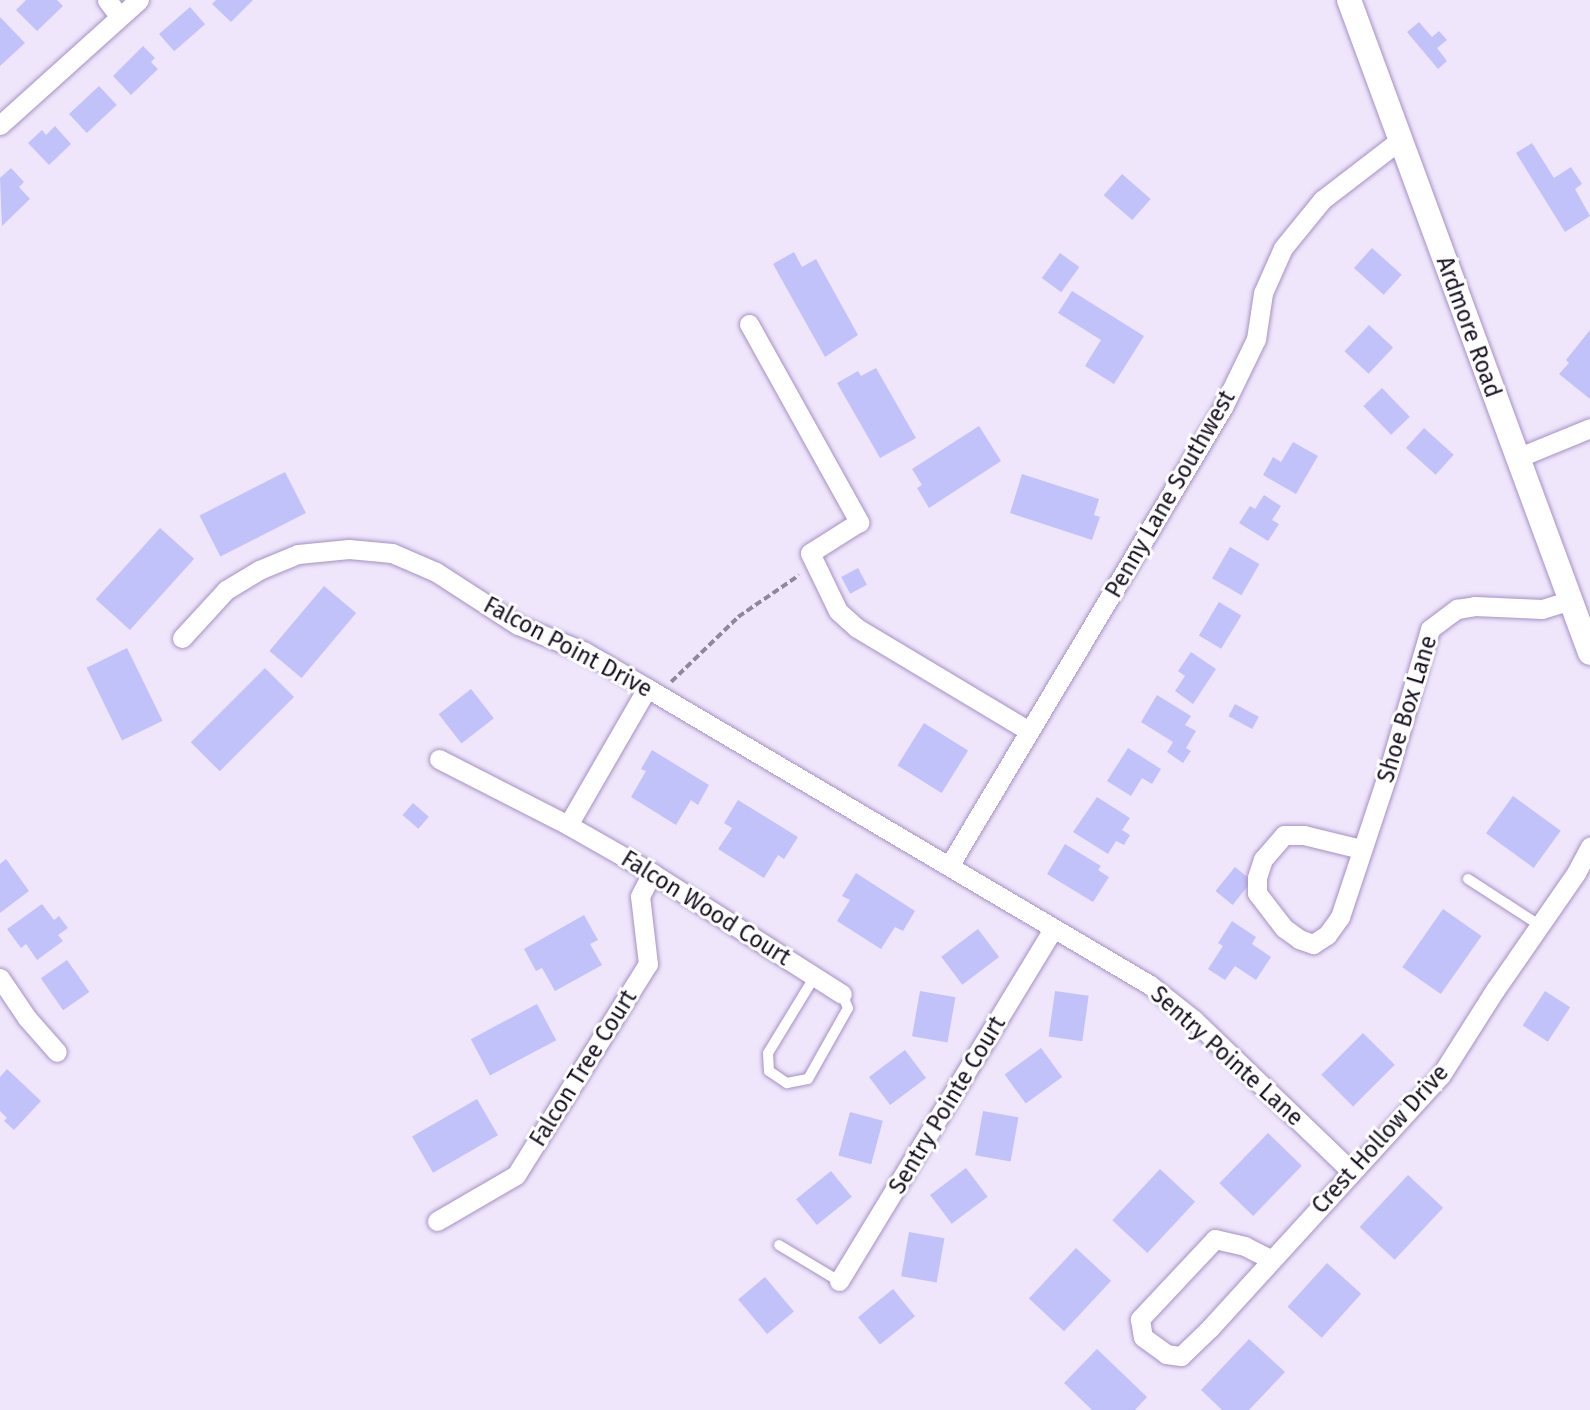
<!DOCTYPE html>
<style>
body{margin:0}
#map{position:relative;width:1590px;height:1410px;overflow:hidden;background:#efe6fc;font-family:"Fira Sans",sans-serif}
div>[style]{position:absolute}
.building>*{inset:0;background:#c1c2f9;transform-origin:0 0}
.path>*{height:3.5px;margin-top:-1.75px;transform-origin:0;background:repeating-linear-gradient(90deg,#90879c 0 7px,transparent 0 10.5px)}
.roads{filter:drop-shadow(0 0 2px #a691c4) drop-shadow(0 0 2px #a691c4)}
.service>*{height:10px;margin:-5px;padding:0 5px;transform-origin:5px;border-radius:5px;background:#fff}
.minor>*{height:19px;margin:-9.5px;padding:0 9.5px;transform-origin:9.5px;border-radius:9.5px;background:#fff}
.tertiary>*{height:24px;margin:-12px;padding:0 12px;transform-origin:12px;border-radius:12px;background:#fff}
span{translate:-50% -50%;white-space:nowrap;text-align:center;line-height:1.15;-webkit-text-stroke:6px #fff;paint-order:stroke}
.street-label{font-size:23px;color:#181022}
</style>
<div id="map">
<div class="building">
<div style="clip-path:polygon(26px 0,57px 0,63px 6px,37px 31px,16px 10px)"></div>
<div style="clip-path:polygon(216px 0,253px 0,231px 22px,212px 4px)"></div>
<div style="left:190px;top:7px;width:23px;height:41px;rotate:49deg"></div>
<div style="clip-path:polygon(0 17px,25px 43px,0 66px)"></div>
<div style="clip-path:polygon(1419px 22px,1432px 37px,1439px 31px,1447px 40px,1437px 48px,1447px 61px,1438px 69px,1407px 32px)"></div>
<div style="clip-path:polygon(143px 46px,155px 58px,151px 62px,158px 69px,131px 95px,113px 76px)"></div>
<div style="left:99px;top:86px;width:26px;height:41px;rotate:47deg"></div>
<div style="clip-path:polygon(55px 126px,71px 144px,49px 165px,28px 143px,42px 130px,46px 135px)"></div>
<div style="clip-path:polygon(1532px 143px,1554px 178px,1571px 167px,1582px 184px,1575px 189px,1590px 216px,1565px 232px,1516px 153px)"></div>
<div style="clip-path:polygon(11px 168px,24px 182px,19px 187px,30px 199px,2px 226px,0 178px)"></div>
<div style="left:1122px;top:174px;width:38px;height:28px;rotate:41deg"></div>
<div style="left:1372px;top:248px;width:40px;height:27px;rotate:42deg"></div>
<div style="clip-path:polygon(794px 252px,802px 267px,816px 259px,858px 335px,825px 357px,773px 264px)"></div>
<div style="left:1060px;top:253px;width:24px;height:31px;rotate:36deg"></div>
<div style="clip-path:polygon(1072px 291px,1144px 336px,1114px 384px,1085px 366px,1101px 340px,1058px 313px)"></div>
<div style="left:1369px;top:325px;width:33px;height:36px;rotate:43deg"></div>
<div style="clip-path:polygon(1590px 330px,1590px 399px,1559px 374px,1569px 363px,1566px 360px)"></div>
<div style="clip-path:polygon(876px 368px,916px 438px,880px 458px,837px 383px,858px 371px,861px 376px)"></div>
<div style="left:1382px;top:388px;width:40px;height:26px;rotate:46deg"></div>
<div style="clip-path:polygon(979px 426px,1001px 461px,929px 508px,917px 488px,922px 485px,912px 469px)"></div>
<div style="left:1424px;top:428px;width:40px;height:27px;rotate:42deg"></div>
<div style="clip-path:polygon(1293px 442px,1318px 456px,1296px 494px,1263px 475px,1273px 457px,1281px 462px)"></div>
<div style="left:285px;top:472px;width:46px;height:96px;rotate:63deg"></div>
<div style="clip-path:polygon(1022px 474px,1099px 499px,1094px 515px,1100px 517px,1092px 540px,1010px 513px)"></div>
<div style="clip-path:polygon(1264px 495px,1281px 506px,1272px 520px,1279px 524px,1268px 541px,1239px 523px,1250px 506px,1255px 509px)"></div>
<div style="left:160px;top:528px;width:46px;height:96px;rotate:42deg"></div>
<div style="left:1230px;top:547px;width:34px;height:36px;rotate:30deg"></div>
<div style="left:858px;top:568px;width:19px;height:19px;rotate:62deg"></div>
<div style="left:324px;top:586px;width:42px;height:85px;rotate:40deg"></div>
<div style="left:1219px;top:602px;width:26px;height:39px;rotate:31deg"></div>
<div style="left:127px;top:648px;width:81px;height:45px;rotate:64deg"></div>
<div style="clip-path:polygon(1191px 652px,1216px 669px,1193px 704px,1175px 691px,1185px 676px,1178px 671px)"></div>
<div style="left:265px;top:668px;width:41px;height:105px;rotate:45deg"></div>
<div style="left:471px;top:689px;width:37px;height:41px;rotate:52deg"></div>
<div style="clip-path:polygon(1157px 695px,1191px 716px,1185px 725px,1196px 731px,1186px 748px,1191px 751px,1183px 763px,1167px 752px,1173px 742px,1141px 722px)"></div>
<div style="left:1235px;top:704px;width:27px;height:14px;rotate:28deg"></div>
<div style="left:924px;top:723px;width:52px;height:50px;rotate:32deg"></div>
<div style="clip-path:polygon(1128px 748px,1161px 769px,1152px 784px,1142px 778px,1131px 796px,1107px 781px)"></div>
<div style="clip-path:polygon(652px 750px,709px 785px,698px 805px,691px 800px,676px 825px,631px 797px,646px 771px,641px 769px)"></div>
<div style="left:1513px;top:796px;width:59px;height:46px;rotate:36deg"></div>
<div style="clip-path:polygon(1097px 797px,1130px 818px,1122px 830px,1130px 835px,1124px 845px,1116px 841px,1108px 854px,1073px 832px)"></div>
<div style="clip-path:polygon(738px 800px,798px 837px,784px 859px,778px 855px,764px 878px,718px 849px,732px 828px,724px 823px)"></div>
<div style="left:413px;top:803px;width:21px;height:16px;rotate:41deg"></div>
<div style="clip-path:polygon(1065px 844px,1101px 866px,1098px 870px,1109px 877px,1093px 902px,1047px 874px)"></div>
<div style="clip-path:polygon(6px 859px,29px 891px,0 913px,0 864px)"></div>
<div style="left:1235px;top:867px;width:22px;height:31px;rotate:39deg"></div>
<div style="clip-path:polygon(856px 873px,915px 911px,903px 931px,895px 927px,881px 949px,837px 921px,850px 900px,842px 896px)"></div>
<div style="clip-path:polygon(42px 904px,54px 920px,59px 916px,68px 928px,58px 935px,63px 941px,37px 960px,26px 944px,21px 948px,7px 929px)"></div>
<div style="left:1443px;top:909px;width:47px;height:71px;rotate:35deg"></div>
<div style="clip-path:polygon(584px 915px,598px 940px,590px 944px,602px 965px,555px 991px,542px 968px,536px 971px,524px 949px)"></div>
<div style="clip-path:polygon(1232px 921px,1256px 937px,1252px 944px,1271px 957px,1256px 980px,1235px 966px,1225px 980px,1208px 969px,1223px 946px,1218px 943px)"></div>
<div style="left:978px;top:929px;width:35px;height:46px;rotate:53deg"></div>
<div style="left:67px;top:960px;width:39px;height:32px;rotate:55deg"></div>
<div style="left:920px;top:991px;width:36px;height:46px;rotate:10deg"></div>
<div style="left:1055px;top:991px;width:34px;height:46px;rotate:8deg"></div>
<div style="left:1545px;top:991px;width:30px;height:41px;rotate:33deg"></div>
<div style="left:537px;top:1004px;width:41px;height:75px;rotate:62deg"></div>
<div style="left:1363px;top:1033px;width:45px;height:59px;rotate:45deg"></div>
<div style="left:1041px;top:1048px;width:36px;height:45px;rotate:54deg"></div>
<div style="left:905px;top:1050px;width:35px;height:45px;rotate:53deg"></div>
<div style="clip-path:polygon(7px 1069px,41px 1101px,14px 1130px,4px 1121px,7px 1118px,0 1111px,0 1077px)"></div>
<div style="left:477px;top:1099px;width:42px;height:75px;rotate:60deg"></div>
<div style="left:983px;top:1111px;width:36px;height:45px;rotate:10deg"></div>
<div style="left:850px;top:1112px;width:34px;height:45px;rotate:15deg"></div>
<div style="left:1268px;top:1133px;width:47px;height:70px;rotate:44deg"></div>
<div style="left:966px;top:1168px;width:36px;height:45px;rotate:53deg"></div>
<div style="left:1160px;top:1169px;width:48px;height:70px;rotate:43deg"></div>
<div style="left:831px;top:1171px;width:33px;height:45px;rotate:51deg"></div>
<div style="left:1408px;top:1175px;width:48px;height:71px;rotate:43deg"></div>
<div style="left:909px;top:1232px;width:36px;height:45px;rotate:10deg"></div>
<div style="left:1076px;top:1248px;width:48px;height:69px;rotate:43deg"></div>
<div style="left:1327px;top:1263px;width:46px;height:59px;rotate:42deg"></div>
<div style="left:765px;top:1277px;width:45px;height:35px;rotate:50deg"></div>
<div style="left:893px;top:1289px;width:35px;height:45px;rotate:51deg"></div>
<div style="clip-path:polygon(1249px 1339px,1285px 1372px,1249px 1410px,1222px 1410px,1201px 1390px)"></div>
<div style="clip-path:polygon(1097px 1349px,1147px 1397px,1135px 1410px,1092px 1410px,1064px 1383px)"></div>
</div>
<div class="path">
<div style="left:671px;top:682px;width:93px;rotate:-44.1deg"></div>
<div style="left:738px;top:617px;width:74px;rotate:-34.5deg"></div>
</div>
<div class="roads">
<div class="service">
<div style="left:1468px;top:879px;width:85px;rotate:32.9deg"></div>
<div style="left:815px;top:976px;width:90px;rotate:121.4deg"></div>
<div style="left:768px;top:1053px;width:18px;rotate:87deg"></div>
<div style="left:769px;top:1071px;width:22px;rotate:34deg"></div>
<div style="left:787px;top:1083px;width:21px;rotate:-11deg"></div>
<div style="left:808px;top:1079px;width:81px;rotate:-60.6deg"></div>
<div style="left:848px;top:1008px;width:15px;rotate:-113deg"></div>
<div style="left:779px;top:1245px;width:70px;rotate:31deg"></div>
</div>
<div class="minor">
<div style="left:107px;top:0;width:21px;rotate:53deg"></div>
<div style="left:0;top:125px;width:187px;rotate:-42deg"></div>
<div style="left:749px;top:324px;width:227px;rotate:60.9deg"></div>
<div style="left:859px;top:522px;width:58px;rotate:147.7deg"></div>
<div style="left:810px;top:553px;width:64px;rotate:64.2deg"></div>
<div style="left:838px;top:611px;width:25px;rotate:42deg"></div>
<div style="left:857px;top:628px;width:200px;rotate:30.9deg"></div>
<div style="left:1517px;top:458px;width:79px;rotate:-22.3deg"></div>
<div style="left:182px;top:638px;width:65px;rotate:-47.5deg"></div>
<div style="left:226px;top:590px;width:39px;rotate:-31deg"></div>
<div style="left:259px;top:570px;width:42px;rotate:-22.3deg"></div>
<div style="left:298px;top:554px;width:51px;rotate:-5.6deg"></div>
<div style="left:349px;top:549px;width:43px;rotate:5.3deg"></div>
<div style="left:392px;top:553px;width:48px;rotate:23.4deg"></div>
<div style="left:436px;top:572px;width:98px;rotate:32.9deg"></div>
<div style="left:518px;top:625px;width:72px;rotate:21.9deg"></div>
<div style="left:585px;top:652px;width:72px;rotate:30.1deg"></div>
<div style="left:647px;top:688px;width:584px;rotate:30.56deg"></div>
<div style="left:1150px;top:985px;width:56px;rotate:38.5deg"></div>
<div style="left:1194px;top:1020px;width:219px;rotate:43.9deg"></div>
<div style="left:439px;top:759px;width:145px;rotate:27.1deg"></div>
<div style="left:568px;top:825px;width:97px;rotate:29.7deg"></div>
<div style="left:652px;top:873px;width:225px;rotate:32.5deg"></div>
<div style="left:568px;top:825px;width:158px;rotate:-60deg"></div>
<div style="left:1361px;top:849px;width:59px;rotate:-166.2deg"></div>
<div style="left:1304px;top:835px;width:20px;rotate:180deg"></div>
<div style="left:1284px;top:835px;width:32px;rotate:131deg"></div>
<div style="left:1263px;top:859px;width:20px;rotate:108deg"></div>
<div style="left:1257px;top:878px;width:15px;rotate:90deg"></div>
<div style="left:1257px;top:893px;width:44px;rotate:52.4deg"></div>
<div style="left:1284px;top:928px;width:19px;rotate:36deg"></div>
<div style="left:1299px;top:939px;width:15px;rotate:20deg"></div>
<div style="left:1313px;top:944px;width:17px;rotate:-33deg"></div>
<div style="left:1327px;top:935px;width:22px;rotate:-54deg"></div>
<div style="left:1340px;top:917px;width:152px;rotate:-71.6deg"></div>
<div style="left:1388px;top:773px;width:150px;rotate:-73.7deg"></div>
<div style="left:1430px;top:629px;width:34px;rotate:-37deg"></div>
<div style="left:1457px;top:609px;width:18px;rotate:-9deg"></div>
<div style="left:1475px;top:606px;width:67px;rotate:2.6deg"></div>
<div style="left:1542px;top:609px;width:30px;rotate:-17deg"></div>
<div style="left:949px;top:866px;width:535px;rotate:-59.16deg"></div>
<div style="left:1223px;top:407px;width:76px;rotate:-64.1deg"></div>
<div style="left:1256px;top:339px;width:47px;rotate:-81.3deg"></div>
<div style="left:1263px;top:293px;width:49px;rotate:-66deg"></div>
<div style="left:1283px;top:248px;width:62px;rotate:-50.9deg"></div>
<div style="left:1322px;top:200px;width:98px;rotate:-37.6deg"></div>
<div style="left:0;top:978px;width:48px;rotate:56deg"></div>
<div style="left:27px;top:1018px;width:45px;rotate:48.6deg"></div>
<div style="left:437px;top:1221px;width:91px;rotate:-30.2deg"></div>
<div style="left:516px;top:1175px;width:249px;rotate:-58deg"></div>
<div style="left:648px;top:964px;width:68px;rotate:-96.7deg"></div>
<div style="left:640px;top:896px;width:26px;rotate:-62deg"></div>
<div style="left:1272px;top:1260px;width:30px;rotate:-153deg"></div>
<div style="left:1245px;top:1246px;width:31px;rotate:-167deg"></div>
<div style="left:1215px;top:1239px;width:110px;rotate:133.2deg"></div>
<div style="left:1140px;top:1319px;width:18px;rotate:81deg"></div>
<div style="left:1143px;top:1337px;width:29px;rotate:36deg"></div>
<div style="left:1166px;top:1354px;width:15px;rotate:8deg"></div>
<div style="left:1181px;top:1356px;width:40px;rotate:-44deg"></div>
<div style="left:1210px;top:1328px;width:343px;rotate:-47.6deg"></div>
<div style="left:1441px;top:1075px;width:101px;rotate:-57.6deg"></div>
<div style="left:1495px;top:990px;width:142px;rotate:-55.3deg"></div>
<div style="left:1576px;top:873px;width:30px;rotate:-62deg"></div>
<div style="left:839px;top:1281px;width:412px;rotate:-58.7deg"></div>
</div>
<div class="tertiary">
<div style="left:1349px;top:0;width:696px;rotate:69.74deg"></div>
</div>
</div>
<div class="street-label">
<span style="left:1469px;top:327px;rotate:70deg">Ardmore Road</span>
<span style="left:1170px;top:494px;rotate:-60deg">Penny Lane Southwest</span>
<span style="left:568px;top:647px;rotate:28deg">Falcon Point Drive</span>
<span style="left:1407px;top:709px;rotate:-73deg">Shoe Box Lane</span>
<span style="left:706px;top:908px;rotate:32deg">Falcon Wood Court</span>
<span style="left:1227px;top:1056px;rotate:42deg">Sentry Pointe Lane</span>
<span style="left:583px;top:1068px;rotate:-58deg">Falcon Tree Court</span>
<span style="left:947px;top:1105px;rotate:-59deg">Sentry Pointe Court</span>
<span style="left:1380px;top:1139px;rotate:-48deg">Crest Hollow Drive</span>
</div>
</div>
